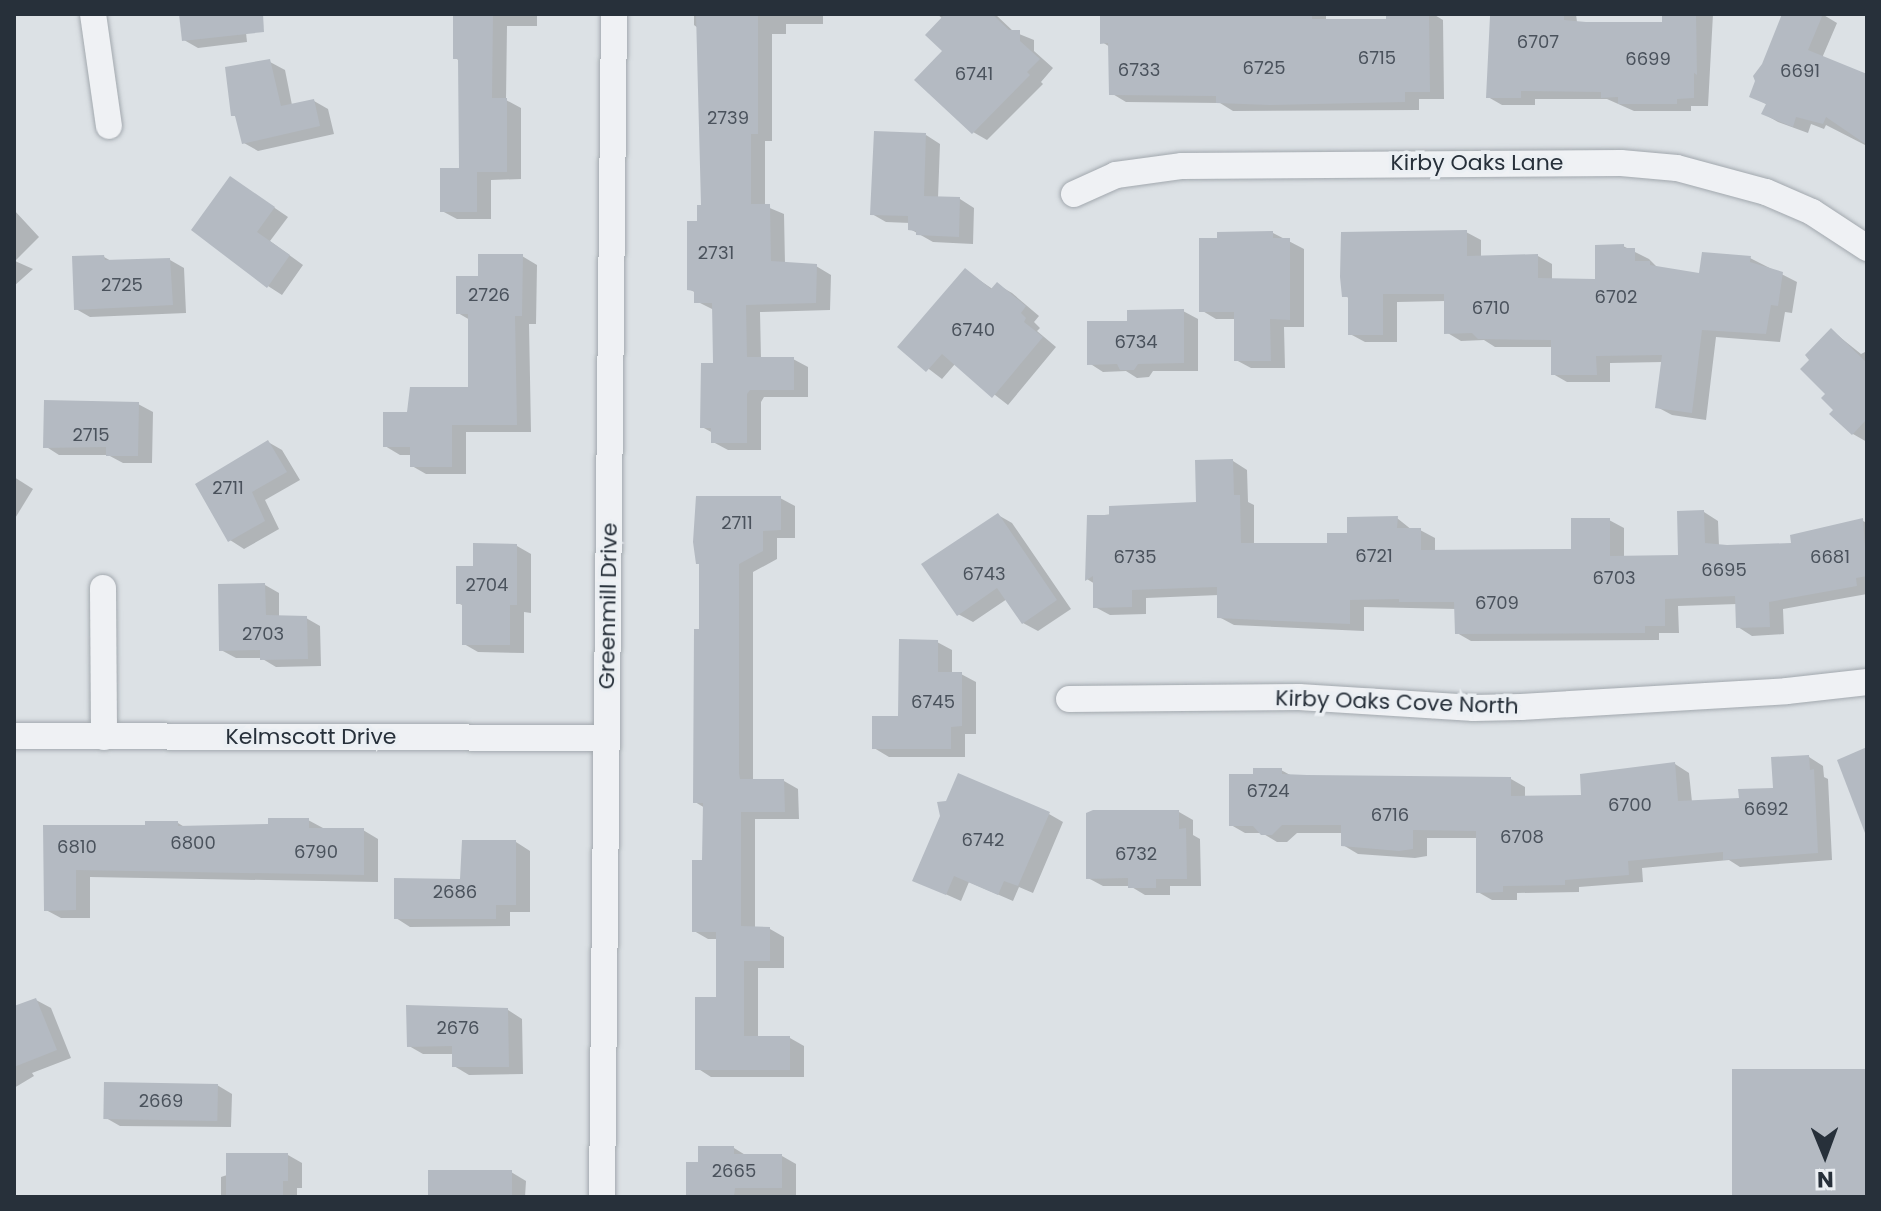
<!DOCTYPE html>
<style>
body{margin:0}
#map{position:relative;width:1881px;height:1211px;overflow:hidden;background:#dce1e5;font-family:Poppins,sans-serif}
div>[style]{position:absolute}
.shadow>*{inset:0;background:#0003}
.building>*{inset:0;background:#b4bac2;transform-origin:0 0}
.roads{filter:drop-shadow(0 0 2px #a2a8ae) drop-shadow(0 0 2px #a2a8ae)}
.minor>*{height:26px;margin:-13px;padding:0 13px;transform-origin:13px;border-radius:13px;background:#eff1f4}
span{translate:-50% -50%;white-space:nowrap;text-align:center;line-height:1.15;-webkit-text-stroke:7px #ebeff3;paint-order:stroke}
.number-label{font-size:18px;color:#4a525c}
.number-label span{-webkit-text-stroke-width:0}
.street-label{font-size:22px;color:#27303a}
.frame{position:absolute;inset:0;border:16px solid #27303a;pointer-events:none}
.north{position:absolute;left:1785px;top:1115px;width:80px;height:80px;-webkit-text-stroke:6px #ebeff3;paint-order:stroke;rotate:179deg;font-size:22px;font-weight:700;line-height:32px;text-align:center;color:#27303a}
.north::after{content:'';display:block;margin:auto;width:28px;height:36px;background:#27303a;clip-path:polygon(50% 0,100% 100%,50% 72%,0 100%)}
</style>
<div id="map">
<div class="shadow">
<div style="clip-path:polygon(182px 14px,244px 14px,247px 42px,198px 48px,184px 40px)"></div>
<div style="clip-path:polygon(468px 14px,537px 14px,537px 26px,507px 26px,506px 100px,521px 108px,521px 179px,491px 180px,491px 219px,457px 219px,442px 211px,461px 170px,460px 61px,455px 58px)"></div>
<div style="clip-path:polygon(694px 14px,823px 14px,823px 24px,786px 24px,786px 34px,772px 34px,772px 141px,765px 141px,765px 206px,784px 214px,785px 264px,816px 266px,831px 275px,830px 310px,760px 312px,761px 359px,793px 359px,808px 367px,808px 397px,764px 397px,761px 402px,761px 450px,728px 450px,713px 442px,713px 433px,702px 427px,715px 364px,714px 310px,696px 301px,696px 293px,689px 289px,703px 207px,698px 28px,694px 25px)"></div>
<div style="clip-path:polygon(937px 14px,995px 14px,1014px 32px,1034px 40px,1034px 51px,1053px 68px,1041px 82px,1043px 84px,987px 140px,973px 132px,945px 51px,943px 19px)"></div>
<div style="clip-path:polygon(1102px 14px,1326px 14px,1326px 21px,1388px 21px,1388px 14px,1433px 14px,1443px 20px,1444px 99px,1419px 99px,1419px 110px,1233px 111px,1220px 103px,1126px 102px,1111px 93px,1110px 47px,1102px 42px)"></div>
<div style="clip-path:polygon(1512px 14px,1576px 14px,1577px 22px,1664px 24px,1664px 14px,1713px 14px,1708px 106px,1691px 106px,1691px 111px,1634px 111px,1607px 99px,1535px 99px,1535px 105px,1502px 105px,1488px 97px)"></div>
<div style="clip-path:polygon(1784px 14px,1822px 14px,1837px 23px,1822px 58px,1867px 102px,1867px 146px,1826px 125px,1824px 129px,1811px 124px,1808px 133px,1778px 122px,1764px 114px,1768px 105px,1751px 96px)"></div>
<div style="clip-path:polygon(270px 62px,285px 70px,292px 105px,314px 101px,328px 109px,334px 134px,258px 151px,244px 143px,238px 118px,233px 115px)"></div>
<div style="clip-path:polygon(926px 135px,940px 144px,938px 198px,960px 199px,974px 208px,973px 244px,933px 242px,910px 229px,910px 223px,886px 222px,872px 214px)"></div>
<div style="clip-path:polygon(231px 178px,288px 217px,270px 241px,303px 265px,282px 295px,268px 286px)"></div>
<div style="clip-path:polygon(14px 210px,39px 237px,15px 261px,33px 269px,14px 286px)"></div>
<div style="clip-path:polygon(1466px 232px,1481px 240px,1481px 258px,1538px 256px,1552px 264px,1552px 280px,1597px 281px,1623px 246px,1649px 259px,1659px 269px,1701px 275px,1722px 254px,1750px 258px,1797px 282px,1792px 313px,1785px 312px,1780px 342px,1716px 337px,1706px 420px,1672px 415px,1657px 407px,1663px 362px,1610px 363px,1610px 382px,1567px 382px,1553px 374px,1553px 347px,1495px 347px,1484px 340px,1461px 341px,1446px 332px,1446px 301px,1397px 302px,1397px 342px,1365px 342px,1350px 334px,1350px 299px,1344px 295px)"></div>
<div style="clip-path:polygon(1273px 233px,1304px 249px,1304px 327px,1284px 327px,1285px 368px,1251px 368px,1236px 360px,1236px 319px,1216px 319px,1201px 310px)"></div>
<div style="clip-path:polygon(522px 256px,537px 265px,536px 324px,529px 324px,531px 432px,466px 432px,466px 474px,426px 474px,412px 466px,412px 455px,400px 455px,385px 446px,409px 414px,470px 389px,470px 320px,458px 313px,480px 278px)"></div>
<div style="clip-path:polygon(104px 257px,113px 262px,170px 260px,184px 268px,186px 313px,90px 317px,76px 309px)"></div>
<div style="clip-path:polygon(966px 271px,994px 290px,998px 285px,1012px 293px,1039px 316px,1034px 322px,1040px 328px,1037px 331px,1056px 347px,1008px 405px,955px 364px,942px 379px,900px 347px)"></div>
<div style="clip-path:polygon(1183px 311px,1198px 319px,1198px 371px,1153px 371px,1149px 377px,1137px 378px,1126px 371px,1103px 372px,1089px 363px,1129px 323px)"></div>
<div style="clip-path:polygon(1831px 330px,1861px 354px,1867px 351px,1867px 442px,1853px 434px,1828px 394px)"></div>
<div style="clip-path:polygon(138px 404px,153px 412px,152px 463px,123px 463px,108px 455px,59px 455px,45px 446px)"></div>
<div style="clip-path:polygon(268px 442px,282px 450px,300px 480px,265px 500px,279px 529px,244px 549px,230px 540px)"></div>
<div style="clip-path:polygon(1233px 461px,1247px 470px,1248px 502px,1254px 505px,1254px 545px,1329px 545px,1397px 518px,1412px 530px,1420px 530px,1435px 538px,1435px 552px,1573px 551px,1609px 520px,1624px 528px,1624px 558px,1681px 557px,1704px 512px,1718px 521px,1719px 546px,1793px 544px,1863px 521px,1867px 523px,1867px 594px,1783px 609px,1784px 634px,1752px 636px,1738px 627px,1737px 604px,1678px 606px,1679px 633px,1659px 633px,1659px 640px,1471px 641px,1457px 633px,1456px 609px,1364px 607px,1364px 631px,1234px 625px,1219px 617px,1219px 595px,1146px 598px,1146px 614px,1110px 615px,1095px 607px,1095px 584px,1087px 579px,1089px 517px,1198px 503px)"></div>
<div style="clip-path:polygon(14px 477px,33px 489px,14px 520px)"></div>
<div style="clip-path:polygon(780px 498px,795px 506px,795px 538px,777px 538px,777px 559px,753px 572px,753px 781px,784px 781px,798px 789px,799px 819px,755px 819px,755px 928px,770px 929px,784px 937px,784px 968px,758px 968px,758px 1038px,790px 1038px,804px 1046px,804px 1077px,711px 1077px,697px 1068px,718px 999px,718px 939px,708px 939px,694px 931px,704px 862px,705px 808px,695px 802px,701px 565px)"></div>
<div style="clip-path:polygon(998px 515px,1012px 523px,1071px 609px,1038px 631px,1023px 623px,1007px 599px,973px 622px,958px 614px)"></div>
<div style="clip-path:polygon(517px 546px,531px 554px,531px 613px,524px 612px,524px 653px,478px 652px,464px 644px,464px 606px,458px 603px,475px 568px)"></div>
<div style="clip-path:polygon(265px 585px,279px 593px,279px 617px,306px 618px,320px 626px,321px 666px,276px 667px,261px 658px,236px 658px,221px 650px)"></div>
<div style="clip-path:polygon(937px 642px,952px 650px,952px 674px,961px 674px,976px 682px,976px 734px,965px 734px,965px 757px,889px 757px,874px 748px,900px 718px)"></div>
<div style="clip-path:polygon(1809px 757px,1823px 766px,1824px 777px,1828px 779px,1832px 860px,1740px 867px,1729px 860px,1642px 868px,1643px 882px,1579px 887px,1579px 892px,1517px 893px,1517px 900px,1492px 900px,1478px 892px,1478px 838px,1427px 838px,1427px 856px,1415px 858px,1358px 854px,1343px 845px,1343px 833px,1297px 833px,1287px 842px,1277px 842px,1262px 833px,1245px 833px,1231px 825px,1256px 775px,1281px 770px,1292px 776px,1511px 779px,1525px 787px,1525px 798px,1584px 797px,1675px 764px,1689px 773px,1692px 802px,1741px 800px,1775px 789px)"></div>
<div style="clip-path:polygon(1179px 812px,1193px 820px,1193px 835px,1200px 839px,1201px 886px,1170px 886px,1170px 895px,1145px 895px,1130px 886px,1103px 886px,1088px 878px)"></div>
<div style="clip-path:polygon(1049px 814px,1063px 822px,1033px 893px,1019px 887px,1013px 901px,969px 882px,961px 901px,914px 880px)"></div>
<div style="clip-path:polygon(308px 820px,323px 828px,363px 830px,378px 839px,378px 882px,90px 877px,90px 918px,61px 918px,46px 910px,45px 827px,147px 827px,178px 823px,186px 828px,270px 826px)"></div>
<div style="clip-path:polygon(516px 842px,530px 851px,530px 912px,510px 912px,510px 926px,410px 927px,396px 918px,462px 881px)"></div>
<div style="clip-path:polygon(36px 1000px,51px 1008px,71px 1058px,32px 1073px,34px 1076px,14px 1088px,14px 1009px)"></div>
<div style="clip-path:polygon(508px 1010px,522px 1019px,523px 1074px,469px 1075px,454px 1066px,454px 1054px,423px 1054px,409px 1046px)"></div>
<div style="clip-path:polygon(217px 1085px,232px 1094px,231px 1127px,120px 1126px,106px 1118px)"></div>
<div style="clip-path:polygon(734px 1148px,747px 1156px,782px 1156px,796px 1164px,796px 1195px,689px 1197px,700px 1164px)"></div>
<div style="clip-path:polygon(288px 1155px,302px 1163px,302px 1188px,297px 1188px,297px 1197px,221px 1197px,221px 1177px)"></div>
<div style="clip-path:polygon(511px 1172px,526px 1181px,525px 1197px,430px 1197px)"></div>
</div>
<div class="building">
<div style="clip-path:polygon(179px 14px,263px 14px,264px 32px,182px 41px)"></div>
<div style="clip-path:polygon(696px 14px,758px 14px,758px 134px,751px 134px,751px 204px,770px 204px,771px 261px,817px 264px,816px 303px,746px 305px,747px 357px,794px 357px,794px 390px,750px 390px,747px 394px,747px 443px,711px 443px,711px 428px,700px 428px,701px 363px,713px 363px,712px 303px,694px 303px,694px 291px,687px 290px,687px 221px,697px 221px,697px 205px,701px 205px)"></div>
<div style="clip-path:polygon(945px 14px,992px 14px,1009px 30px,1020px 30px,1020px 41px,1040px 59px,1027px 72px,1030px 75px,972px 134px,914px 80px,942px 51px,925px 35px)"></div>
<div style="clip-path:polygon(1100px 14px,1312px 14px,1312px 19px,1386px 19px,1386px 14px,1429px 14px,1430px 92px,1405px 92px,1405px 102px,1270px 105px,1216px 103px,1216px 96px,1109px 95px,1108px 43px,1100px 44px)"></div>
<div style="clip-path:polygon(1564px 14px,1564px 20px,1586px 22px,1662px 22px,1662px 14px,1696px 14px,1697px 75px,1694px 73px,1694px 98px,1677px 99px,1677px 104px,1618px 104px,1618px 97px,1601px 98px,1601px 92px,1521px 91px,1521px 98px,1486px 98px,1490px 16px)"></div>
<div style="clip-path:polygon(1782px 14px,1823px 14px,1808px 50px,1867px 74px,1867px 145px,1826px 117px,1823px 124px,1796px 117px,1793px 127px,1761px 114px,1766px 104px,1749px 97px,1755px 81px,1753px 76px,1762px 64px)"></div>
<div style="clip-path:polygon(493px 15px,492px 98px,507px 98px,507px 172px,477px 172px,477px 212px,440px 212px,440px 168px,459px 168px,458px 59px,453px 59px,453px 16px)"></div>
<div style="clip-path:polygon(270px 59px,281px 106px,314px 99px,320px 126px,242px 144px,235px 116px,231px 116px,225px 67px)"></div>
<div style="clip-path:polygon(874px 131px,926px 133px,924px 196px,960px 197px,959px 237px,916px 235px,916px 231px,908px 230px,908px 216px,870px 215px)"></div>
<div style="clip-path:polygon(230px 176px,275px 207px,257px 232px,290px 255px,267px 288px,191px 230px)"></div>
<div style="clip-path:polygon(1467px 230px,1467px 256px,1538px 254px,1538px 278px,1595px 279px,1595px 245px,1624px 244px,1624px 248px,1635px 248px,1635px 261px,1650px 261px,1650px 265px,1699px 273px,1702px 252px,1751px 256px,1750px 262px,1783px 272px,1778px 306px,1771px 305px,1766px 334px,1702px 330px,1692px 413px,1655px 408px,1662px 355px,1596px 356px,1597px 375px,1551px 375px,1551px 340px,1478px 339px,1472px 333px,1444px 334px,1444px 294px,1383px 294px,1383px 335px,1348px 335px,1348px 297px,1342px 297px,1340px 277px,1341px 232px)"></div>
<div style="clip-path:polygon(1273px 231px,1273px 238px,1290px 238px,1290px 320px,1270px 319px,1271px 361px,1234px 361px,1234px 312px,1199px 312px,1199px 238px,1217px 238px,1217px 232px)"></div>
<div style="clip-path:polygon(478px 254px,523px 254px,522px 316px,515px 316px,517px 425px,452px 425px,452px 467px,410px 467px,410px 447px,383px 447px,383px 412px,407px 412px,410px 387px,468px 387px,468px 314px,456px 314px,456px 276px,478px 276px)"></div>
<div style="clip-path:polygon(104px 255px,105px 260px,170px 258px,173px 305px,74px 310px,72px 256px)"></div>
<div style="clip-path:polygon(965px 268px,991px 289px,997px 282px,1026px 306px,1021px 313px,1026px 318px,1024px 322px,1043px 337px,992px 398px,942px 354px,926px 372px,897px 347px)"></div>
<div style="clip-path:polygon(1184px 309px,1184px 363px,1138px 364px,1134px 370px,1120px 370px,1117px 364px,1087px 365px,1087px 321px,1127px 321px,1127px 310px)"></div>
<div style="clip-path:polygon(1831px 328px,1867px 363px,1867px 419px,1852px 435px,1829px 414px,1833px 410px,1821px 398px,1825px 394px,1800px 369px,1809px 360px,1805px 355px)"></div>
<div style="clip-path:polygon(44px 400px,139px 402px,138px 456px,106px 456px,106px 447px,43px 448px)"></div>
<div style="clip-path:polygon(268px 440px,287px 472px,252px 492px,265px 521px,228px 542px,195px 484px)"></div>
<div style="clip-path:polygon(1233px 459px,1234px 495px,1240px 495px,1241px 543px,1327px 543px,1327px 533px,1347px 533px,1347px 517px,1398px 516px,1397px 528px,1421px 528px,1421px 550px,1571px 549px,1571px 518px,1610px 518px,1610px 556px,1678px 555px,1677px 511px,1704px 510px,1705px 543px,1727px 545px,1791px 543px,1790px 535px,1863px 518px,1867px 576px,1856px 578px,1857px 586px,1769px 602px,1770px 627px,1736px 628px,1735px 596px,1665px 599px,1665px 626px,1645px 626px,1645px 633px,1455px 634px,1454px 602px,1399px 602px,1399px 599px,1350px 600px,1350px 624px,1217px 618px,1217px 587px,1132px 590px,1132px 607px,1093px 608px,1093px 576px,1085px 581px,1087px 515px,1109px 515px,1109px 506px,1196px 502px,1195px 460px)"></div>
<div style="clip-path:polygon(696px 496px,781px 496px,781px 530px,763px 531px,763px 551px,739px 564px,739px 773px,740px 779px,784px 779px,785px 812px,741px 812px,741px 926px,770px 927px,770px 961px,744px 961px,744px 1036px,790px 1036px,790px 1070px,695px 1070px,695px 997px,716px 997px,716px 932px,692px 932px,692px 860px,702px 860px,703px 803px,693px 803px,694px 629px,699px 629px,699px 564px,696px 564px,693px 542px)"></div>
<div style="clip-path:polygon(998px 513px,1057px 600px,1022px 624px,997px 588px,957px 616px,921px 564px)"></div>
<div style="clip-path:polygon(473px 543px,517px 544px,517px 605px,510px 605px,510px 645px,462px 645px,462px 604px,456px 604px,456px 566px,473px 566px)"></div>
<div style="clip-path:polygon(265px 583px,266px 615px,307px 616px,308px 659px,260px 660px,260px 650px,219px 651px,218px 584px)"></div>
<div style="clip-path:polygon(899px 639px,938px 640px,938px 672px,962px 672px,962px 726px,951px 727px,951px 749px,872px 749px,872px 716px,898px 716px)"></div>
<div style="clip-path:polygon(1867px 747px,1867px 833px,1865px 833px,1837px 760px)"></div>
<div style="clip-path:polygon(1809px 755px,1810px 770px,1814px 769px,1818px 853px,1723px 860px,1723px 852px,1628px 861px,1629px 875px,1565px 880px,1565px 885px,1503px 886px,1503px 892px,1476px 893px,1476px 831px,1413px 830px,1413px 849px,1399px 851px,1341px 846px,1341px 825px,1282px 825px,1272px 835px,1261px 835px,1253px 826px,1229px 826px,1229px 774px,1253px 774px,1253px 768px,1282px 768px,1282px 774px,1307px 775px,1511px 777px,1511px 796px,1581px 795px,1580px 774px,1675px 762px,1678px 801px,1739px 798px,1738px 789px,1773px 788px,1771px 757px)"></div>
<div style="clip-path:polygon(958px 773px,1050px 812px,1018px 886px,1004px 881px,998px 895px,954px 876px,946px 895px,912px 881px,940px 816px,937px 802px,946px 801px)"></div>
<div style="clip-path:polygon(1093px 810px,1179px 810px,1179px 829px,1186px 828px,1187px 879px,1156px 879px,1156px 888px,1128px 888px,1128px 878px,1086px 879px,1086px 813px)"></div>
<div style="clip-path:polygon(268px 818px,309px 818px,309px 828px,364px 828px,364px 875px,76px 870px,76px 910px,44px 911px,43px 825px,145px 825px,145px 821px,178px 821px,178px 826px,268px 824px)"></div>
<div style="clip-path:polygon(462px 840px,516px 840px,516px 905px,496px 905px,496px 919px,394px 919px,394px 878px,460px 879px)"></div>
<div style="clip-path:polygon(36px 998px,57px 1050px,14px 1067px,14px 1006px)"></div>
<div style="clip-path:polygon(406px 1005px,508px 1008px,509px 1067px,452px 1067px,452px 1046px,407px 1047px)"></div>
<div style="left:1732px;top:1069px;width:135px;height:128px"></div>
<div style="left:104px;top:1082px;width:114px;height:37px;rotate:1deg"></div>
<div style="clip-path:polygon(698px 1146px,734px 1146px,734px 1154px,782px 1154px,782px 1188px,735px 1188px,734px 1197px,686px 1197px,686px 1162px,698px 1162px)"></div>
<div style="clip-path:polygon(226px 1153px,288px 1153px,288px 1181px,283px 1181px,283px 1197px,226px 1197px)"></div>
<div style="left:428px;top:1170px;width:84px;height:27px"></div>
</div>
<div class="roads">
<div class="minor">
<div style="left:93px;top:14px;width:113px;rotate:81.9deg"></div>
<div style="left:1074px;top:194px;width:46px;rotate:-24.3deg"></div>
<div style="left:1116px;top:175px;width:67px;rotate:-7.8deg"></div>
<div style="left:1182px;top:166px;width:439px;rotate:-0.4deg"></div>
<div style="left:1621px;top:163px;width:56px;rotate:5.1deg"></div>
<div style="left:1677px;top:168px;width:92px;rotate:15.1deg"></div>
<div style="left:1766px;top:192px;width:50px;rotate:23.5deg"></div>
<div style="left:1812px;top:212px;width:66px;rotate:33.2deg"></div>
<div style="left:103px;top:588px;width:149px;rotate:89.6deg"></div>
<div style="left:1069px;top:699px;width:230px;rotate:-0.5deg"></div>
<div style="left:1299px;top:697px;width:175px;rotate:3.6deg"></div>
<div style="left:1474px;top:708px;width:47px;rotate:-1.2deg"></div>
<div style="left:1521px;top:707px;width:266px;rotate:-3.4deg"></div>
<div style="left:1787px;top:691px;width:81px;rotate:-6.4deg"></div>
<div style="left:14px;top:736px;width:593px;rotate:0.19deg"></div>
<div style="left:602px;top:1197px;width:1183px;rotate:-89.42deg"></div>
</div>
</div>
<div class="number-label">
<span style="left:1538px;top:42px">6707</span>
<span style="left:1377px;top:58px">6715</span>
<span style="left:1648px;top:59px">6699</span>
<span style="left:1264px;top:68px">6725</span>
<span style="left:1139px;top:70px">6733</span>
<span style="left:1800px;top:71px">6691</span>
<span style="left:974px;top:74px">6741</span>
<span style="left:728px;top:118px">2739</span>
<span style="left:716px;top:253px">2731</span>
<span style="left:122px;top:285px">2725</span>
<span style="left:489px;top:295px">2726</span>
<span style="left:1616px;top:297px">6702</span>
<span style="left:1491px;top:308px">6710</span>
<span style="left:973px;top:330px">6740</span>
<span style="left:1136px;top:342px">6734</span>
<span style="left:91px;top:435px">2715</span>
<span style="left:228px;top:488px">2711</span>
<span style="left:737px;top:523px">2711</span>
<span style="left:1374px;top:556px">6721</span>
<span style="left:1135px;top:557px">6735</span>
<span style="left:1830px;top:557px">6681</span>
<span style="left:1724px;top:570px">6695</span>
<span style="left:984px;top:574px">6743</span>
<span style="left:1614px;top:578px">6703</span>
<span style="left:487px;top:585px">2704</span>
<span style="left:1497px;top:603px">6709</span>
<span style="left:263px;top:634px">2703</span>
<span style="left:933px;top:702px">6745</span>
<span style="left:1268px;top:791px">6724</span>
<span style="left:1630px;top:805px">6700</span>
<span style="left:1766px;top:809px">6692</span>
<span style="left:1390px;top:815px">6716</span>
<span style="left:1522px;top:837px">6708</span>
<span style="left:983px;top:840px">6742</span>
<span style="left:193px;top:843px">6800</span>
<span style="left:77px;top:847px">6810</span>
<span style="left:316px;top:852px">6790</span>
<span style="left:1136px;top:854px">6732</span>
<span style="left:455px;top:892px">2686</span>
<span style="left:458px;top:1028px">2676</span>
<span style="left:161px;top:1101px">2669</span>
<span style="left:734px;top:1171px">2665</span>
</div>
<div class="street-label">
<span style="left:1477px;top:163px">Kirby Oaks Lane</span>
<span style="left:608px;top:606px;rotate:-89deg">Greenmill Drive</span>
<span style="left:1397px;top:702px;rotate:2deg">Kirby Oaks Cove North</span>
<span style="left:311px;top:737px">Kelmscott Drive</span>
</div>
<div class="frame"></div>
<div class="north">N</div>
</div>
